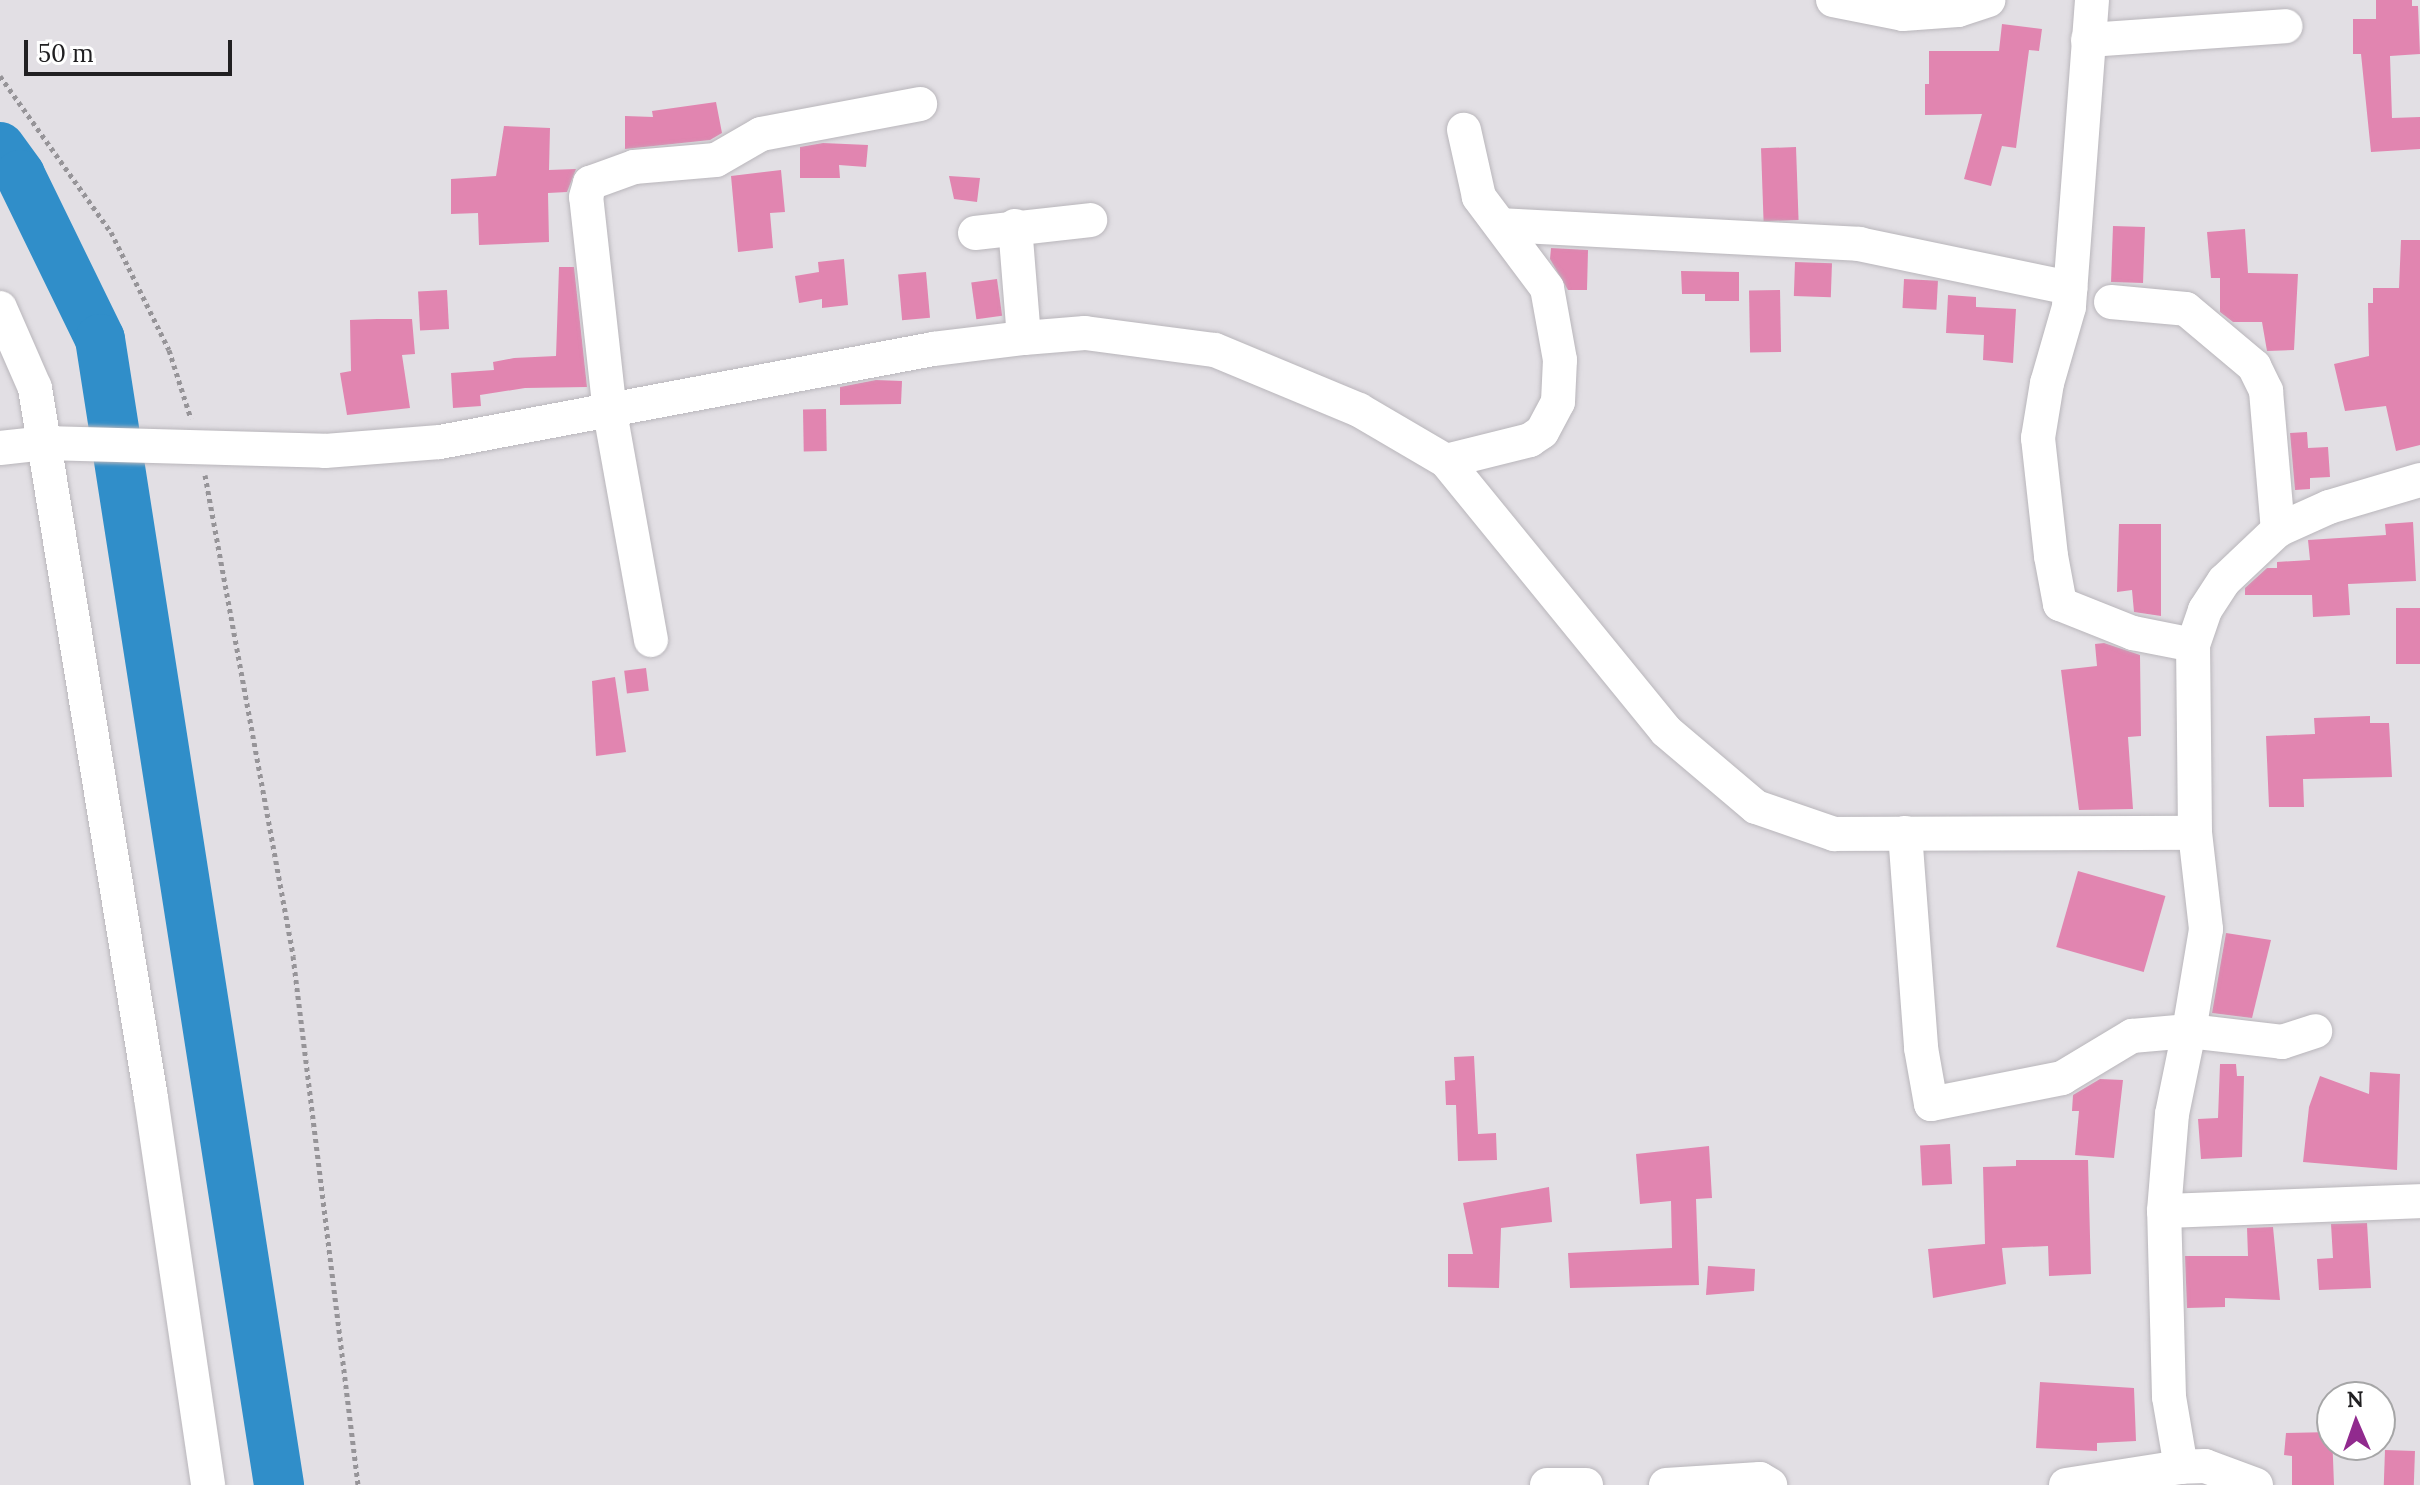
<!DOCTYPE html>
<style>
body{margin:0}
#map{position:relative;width:2420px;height:1485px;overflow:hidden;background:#e2dfe4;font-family:Lora,serif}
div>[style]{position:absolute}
.river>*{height:50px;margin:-25px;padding:0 25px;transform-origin:25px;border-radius:25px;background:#308ec9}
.building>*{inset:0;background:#e185b0;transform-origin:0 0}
.path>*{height:5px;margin-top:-2.5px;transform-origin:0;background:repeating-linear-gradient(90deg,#969498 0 4px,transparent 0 8px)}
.roads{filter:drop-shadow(0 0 2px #b9b6bb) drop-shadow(0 0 2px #b9b6bb)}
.minor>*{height:34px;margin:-17px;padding:0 17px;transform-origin:17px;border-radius:17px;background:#fff}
span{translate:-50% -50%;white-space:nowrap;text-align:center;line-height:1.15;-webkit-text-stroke:8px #fff;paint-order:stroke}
.north{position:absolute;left:2316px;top:1381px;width:80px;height:80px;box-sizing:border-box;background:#fff;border:2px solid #a6a6a7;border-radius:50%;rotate:358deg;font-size:22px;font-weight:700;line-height:32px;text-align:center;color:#212022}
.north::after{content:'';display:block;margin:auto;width:28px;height:36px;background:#912a8e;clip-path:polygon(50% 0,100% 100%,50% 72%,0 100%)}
.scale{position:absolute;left:24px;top:40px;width:208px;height:36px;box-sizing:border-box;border:4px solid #212022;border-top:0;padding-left:10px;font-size:24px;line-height:28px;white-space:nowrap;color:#212022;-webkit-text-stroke:6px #fff;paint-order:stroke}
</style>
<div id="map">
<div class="river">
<div style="left:0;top:147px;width:34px;rotate:54deg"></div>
<div style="left:20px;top:175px;width:182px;rotate:64deg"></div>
<div style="left:100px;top:339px;width:1160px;rotate:81.12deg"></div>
</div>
<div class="building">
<div style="clip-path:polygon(2376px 0,2412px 0,2412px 6px,2418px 6px,2420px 54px,2390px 56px,2392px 118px,2420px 117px,2420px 149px,2371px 152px,2361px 54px,2353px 54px,2353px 19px,2376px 19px)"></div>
<div style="clip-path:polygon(2002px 24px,2042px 29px,2039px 51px,2029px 50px,2016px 148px,2002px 146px,1991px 186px,1964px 179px,1982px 114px,1925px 115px,1925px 84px,1929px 84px,1929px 51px,1999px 51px)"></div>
<div style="clip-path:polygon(716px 102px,722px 133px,710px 140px,625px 149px,625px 116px,653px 117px,652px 111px)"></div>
<div style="clip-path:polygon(504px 126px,550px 128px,549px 170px,576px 169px,567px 192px,548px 193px,549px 242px,479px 245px,478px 213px,451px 214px,451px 179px,496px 176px)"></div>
<div style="clip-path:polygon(823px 143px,868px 145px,866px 167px,839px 165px,840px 178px,800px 178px,800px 147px)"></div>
<div style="left:1796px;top:147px;width:73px;height:35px;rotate:88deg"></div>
<div style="clip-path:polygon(781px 170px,785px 212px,770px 213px,773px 248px,738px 252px,731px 176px)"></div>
<div style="clip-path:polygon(949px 176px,980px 178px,977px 202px,954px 199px)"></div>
<div style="left:2113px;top:226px;width:32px;height:56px;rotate:2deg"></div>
<div style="clip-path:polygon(2245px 229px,2248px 273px,2298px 274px,2294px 350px,2267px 351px,2262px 322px,2233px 322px,2220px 312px,2220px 278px,2211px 278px,2207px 232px)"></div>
<div style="clip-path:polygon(2401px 240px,2420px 240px,2420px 445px,2396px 451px,2386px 406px,2345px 411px,2334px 364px,2369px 356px,2368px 303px,2373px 303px,2373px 288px,2399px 288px)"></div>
<div style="clip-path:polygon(1551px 248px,1588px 250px,1587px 290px,1568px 290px,1550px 259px)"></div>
<div style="clip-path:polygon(844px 259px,848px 305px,822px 308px,822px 299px,799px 303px,795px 276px,819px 272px,818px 262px)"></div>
<div style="left:1795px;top:262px;width:37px;height:34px;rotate:2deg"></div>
<div style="clip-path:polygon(559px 267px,574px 267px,587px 387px,525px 388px,480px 395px,481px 406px,453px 408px,451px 373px,494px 370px,493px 362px,514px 358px,556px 356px)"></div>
<div style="clip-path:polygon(1681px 271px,1739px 272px,1739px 301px,1705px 301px,1705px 294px,1682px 294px)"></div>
<div style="left:926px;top:272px;width:46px;height:28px;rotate:85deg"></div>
<div style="left:997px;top:279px;width:37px;height:26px;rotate:82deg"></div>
<div style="left:1904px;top:279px;width:34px;height:29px;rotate:3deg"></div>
<div style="left:447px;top:290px;width:39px;height:29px;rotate:87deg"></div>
<div style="left:1780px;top:290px;width:62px;height:31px;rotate:89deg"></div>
<div style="clip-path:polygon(1948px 295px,1976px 297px,1976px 307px,2016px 309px,2013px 363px,1983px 360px,1984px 335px,1946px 333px)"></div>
<div style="clip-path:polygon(377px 319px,412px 319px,415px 354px,402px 355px,410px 408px,347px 415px,340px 373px,351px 371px,350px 320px)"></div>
<div style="clip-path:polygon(876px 380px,902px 381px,901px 404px,840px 405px,840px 387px)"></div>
<div style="left:826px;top:409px;width:42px;height:23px;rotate:89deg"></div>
<div style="clip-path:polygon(2307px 432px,2308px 448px,2328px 447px,2330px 477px,2310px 478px,2310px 489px,2295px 490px,2290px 433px)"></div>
<div style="clip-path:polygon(2413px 522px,2416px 581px,2348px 584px,2350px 615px,2313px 617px,2312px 595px,2245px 595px,2245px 588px,2267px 568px,2277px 568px,2277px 562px,2310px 560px,2308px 540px,2386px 535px,2385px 524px)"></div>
<div style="clip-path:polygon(2119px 524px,2161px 524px,2161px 616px,2134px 612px,2132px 590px,2117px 592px)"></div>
<div style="left:2420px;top:608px;width:56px;height:24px;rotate:90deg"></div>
<div style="clip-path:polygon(2104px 643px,2140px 655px,2141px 736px,2128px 737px,2133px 809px,2079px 810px,2061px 670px,2097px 666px,2095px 644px)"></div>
<div style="left:646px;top:668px;width:23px;height:22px;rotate:83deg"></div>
<div style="clip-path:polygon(615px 677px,626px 752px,596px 756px,592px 681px)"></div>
<div style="clip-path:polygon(2370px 716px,2370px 723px,2389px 723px,2392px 777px,2303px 779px,2304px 807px,2269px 807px,2266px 736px,2315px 734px,2314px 718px)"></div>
<div style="left:2078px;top:871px;width:91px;height:79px;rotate:16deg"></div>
<div style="clip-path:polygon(2226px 933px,2271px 940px,2252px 1018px,2212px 1013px)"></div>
<div style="clip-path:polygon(1474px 1056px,1478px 1134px,1496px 1133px,1497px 1160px,1458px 1161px,1456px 1105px,1446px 1105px,1445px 1081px,1455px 1080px,1454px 1057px)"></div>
<div style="clip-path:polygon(2220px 1064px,2236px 1064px,2237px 1076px,2244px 1076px,2242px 1157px,2201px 1159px,2198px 1119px,2218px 1118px)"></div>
<div style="clip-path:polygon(2370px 1072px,2400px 1074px,2397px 1170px,2303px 1162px,2309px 1107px,2320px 1076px,2369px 1094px)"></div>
<div style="clip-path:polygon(2100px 1079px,2123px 1080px,2114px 1158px,2075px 1155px,2079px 1111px,2072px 1111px,2073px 1095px)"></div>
<div style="left:1950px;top:1144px;width:40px;height:30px;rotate:87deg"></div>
<div style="clip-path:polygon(1709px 1146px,1712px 1198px,1696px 1199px,1699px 1285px,1570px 1288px,1568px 1253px,1672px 1248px,1671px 1201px,1640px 1204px,1636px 1154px)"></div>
<div style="clip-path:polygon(2016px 1160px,2088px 1160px,2091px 1274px,2049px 1276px,2048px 1246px,2002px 1248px,2006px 1284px,1933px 1298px,1928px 1249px,1985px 1244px,1983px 1167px,2016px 1166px)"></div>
<div style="clip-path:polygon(1549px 1187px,1552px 1222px,1501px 1228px,1499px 1288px,1448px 1287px,1448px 1254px,1473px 1254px,1463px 1203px)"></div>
<div style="clip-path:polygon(2367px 1223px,2371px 1288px,2319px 1290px,2317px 1259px,2333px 1258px,2331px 1224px)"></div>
<div style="clip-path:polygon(2273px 1227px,2280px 1300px,2225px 1298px,2225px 1307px,2187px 1308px,2185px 1256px,2248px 1256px,2247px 1228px)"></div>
<div style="clip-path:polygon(1708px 1266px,1755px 1269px,1754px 1291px,1706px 1295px)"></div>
<div style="clip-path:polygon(2040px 1382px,2134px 1388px,2136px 1441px,2097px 1443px,2097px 1451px,2036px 1448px)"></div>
<div style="clip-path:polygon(2332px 1432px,2334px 1485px,2292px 1485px,2292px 1456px,2284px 1455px,2286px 1433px)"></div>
<div style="left:2385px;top:1450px;width:30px;height:35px;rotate:2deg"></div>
</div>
<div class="path">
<div style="left:0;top:76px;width:191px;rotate:54.6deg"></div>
<div style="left:111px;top:232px;width:131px;rotate:63.8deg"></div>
<div style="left:169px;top:350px;width:72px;rotate:72.3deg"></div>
<div style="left:205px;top:475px;width:489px;rotate:79.6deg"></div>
<div style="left:293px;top:956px;width:533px;rotate:82.99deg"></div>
</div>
<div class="roads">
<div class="minor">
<div style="left:1833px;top:0;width:71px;rotate:11.3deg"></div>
<div style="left:1903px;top:14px;width:55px;rotate:-4.2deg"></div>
<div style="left:1958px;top:10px;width:32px;rotate:-18deg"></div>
<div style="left:2092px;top:0;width:308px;rotate:94.3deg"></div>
<div style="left:2069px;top:307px;width:79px;rotate:106.1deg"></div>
<div style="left:2047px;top:383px;width:56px;rotate:99.3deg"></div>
<div style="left:2038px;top:438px;width:119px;rotate:83.7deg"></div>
<div style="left:2051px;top:556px;width:49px;rotate:79.4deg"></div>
<div style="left:2060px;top:604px;width:79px;rotate:21.7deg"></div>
<div style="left:2133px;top:633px;width:61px;rotate:11.3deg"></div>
<div style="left:2088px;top:40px;width:198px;rotate:-4deg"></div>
<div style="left:1501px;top:225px;width:359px;rotate:3deg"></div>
<div style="left:1859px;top:244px;width:216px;rotate:11.8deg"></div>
<div style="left:1015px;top:226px;width:112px;rotate:85.4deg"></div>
<div style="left:975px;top:233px;width:116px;rotate:-6.4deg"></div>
<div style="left:2111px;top:302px;width:75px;rotate:5.3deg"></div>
<div style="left:2186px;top:309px;width:89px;rotate:40deg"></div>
<div style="left:2254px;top:366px;width:28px;rotate:64deg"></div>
<div style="left:2266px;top:391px;width:140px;rotate:85.1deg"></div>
<div style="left:0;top:308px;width:87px;rotate:66.4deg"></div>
<div style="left:35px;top:388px;width:719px;rotate:80.72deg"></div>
<div style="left:151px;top:1098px;width:391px;rotate:81.6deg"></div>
<div style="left:0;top:448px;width:45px;rotate:-6.3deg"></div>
<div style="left:45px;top:443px;width:280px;rotate:1.6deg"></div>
<div style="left:325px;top:451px;width:115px;rotate:-4.5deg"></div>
<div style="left:440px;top:442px;width:502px;rotate:-10.68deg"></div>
<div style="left:933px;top:349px;width:92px;rotate:-6.9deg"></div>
<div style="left:1024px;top:338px;width:61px;rotate:-4.7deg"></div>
<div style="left:1085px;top:333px;width:131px;rotate:7.5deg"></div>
<div style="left:1215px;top:350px;width:156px;rotate:22.6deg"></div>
<div style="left:1359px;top:410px;width:101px;rotate:30.4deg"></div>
<div style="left:1446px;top:461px;width:348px;rotate:50.8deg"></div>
<div style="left:1666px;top:731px;width:118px;rotate:40.2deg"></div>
<div style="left:1756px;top:807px;width:83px;rotate:19.1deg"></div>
<div style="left:1834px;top:834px;width:361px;rotate:-0.2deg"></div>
<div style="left:1446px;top:461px;width:87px;rotate:-14deg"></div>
<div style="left:1530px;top:440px;width:14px;rotate:-34deg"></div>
<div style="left:1542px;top:432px;width:34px;rotate:-62deg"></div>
<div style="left:1558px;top:402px;width:42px;rotate:-87.3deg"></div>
<div style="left:1560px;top:360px;width:73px;rotate:-100.2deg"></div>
<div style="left:1547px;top:288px;width:114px;rotate:-126.8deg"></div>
<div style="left:1479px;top:197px;width:69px;rotate:-102.6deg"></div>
<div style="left:651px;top:640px;width:231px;rotate:-100.2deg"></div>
<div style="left:610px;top:413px;width:217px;rotate:-96.3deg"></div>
<div style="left:586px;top:197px;width:15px;rotate:-74deg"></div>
<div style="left:590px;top:183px;width:47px;rotate:-20deg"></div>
<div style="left:634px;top:167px;width:82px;rotate:-4.9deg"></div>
<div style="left:716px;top:160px;width:52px;rotate:-30deg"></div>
<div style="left:761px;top:134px;width:162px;rotate:-10.7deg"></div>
<div style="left:1905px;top:833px;width:216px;rotate:85.7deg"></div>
<div style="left:1921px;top:1048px;width:57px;rotate:79.9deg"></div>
<div style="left:1931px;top:1104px;width:134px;rotate:-11.2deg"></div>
<div style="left:2062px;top:1078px;width:82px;rotate:-31deg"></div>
<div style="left:2132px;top:1036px;width:57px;rotate:-5deg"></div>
<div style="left:2189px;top:1031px;width:103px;rotate:-80.5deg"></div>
<div style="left:2206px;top:929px;width:97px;rotate:-96.5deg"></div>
<div style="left:2195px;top:833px;width:188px;rotate:-90.6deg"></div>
<div style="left:2193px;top:645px;width:37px;rotate:-71deg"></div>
<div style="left:2205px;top:610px;width:35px;rotate:-57deg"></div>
<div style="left:2224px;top:581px;width:74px;rotate:-43.4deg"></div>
<div style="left:2278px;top:530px;width:56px;rotate:-24.3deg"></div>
<div style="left:2329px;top:507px;width:95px;rotate:-16.5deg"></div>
<div style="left:2164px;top:1211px;width:256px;rotate:-2.2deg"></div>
<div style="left:1547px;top:1485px;width:39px"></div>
<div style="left:1666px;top:1485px;width:94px;rotate:-3.7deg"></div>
<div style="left:1760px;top:1479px;width:12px;rotate:31deg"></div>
<div style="left:2066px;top:1485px;width:116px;rotate:-8.9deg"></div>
<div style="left:2256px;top:1485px;width:54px;rotate:-159.6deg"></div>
<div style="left:2205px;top:1466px;width:24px;rotate:178deg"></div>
<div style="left:2181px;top:1467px;width:71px;rotate:-99.7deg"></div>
<div style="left:2169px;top:1397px;width:186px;rotate:-91.5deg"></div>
<div style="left:2164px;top:1211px;width:97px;rotate:-85.3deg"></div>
<div style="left:2172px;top:1114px;width:85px;rotate:-78.4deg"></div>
<div style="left:2189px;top:1031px;width:94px;rotate:6.7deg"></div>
<div style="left:2282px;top:1042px;width:35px;rotate:-18deg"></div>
</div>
</div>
<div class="north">N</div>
<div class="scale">50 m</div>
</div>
